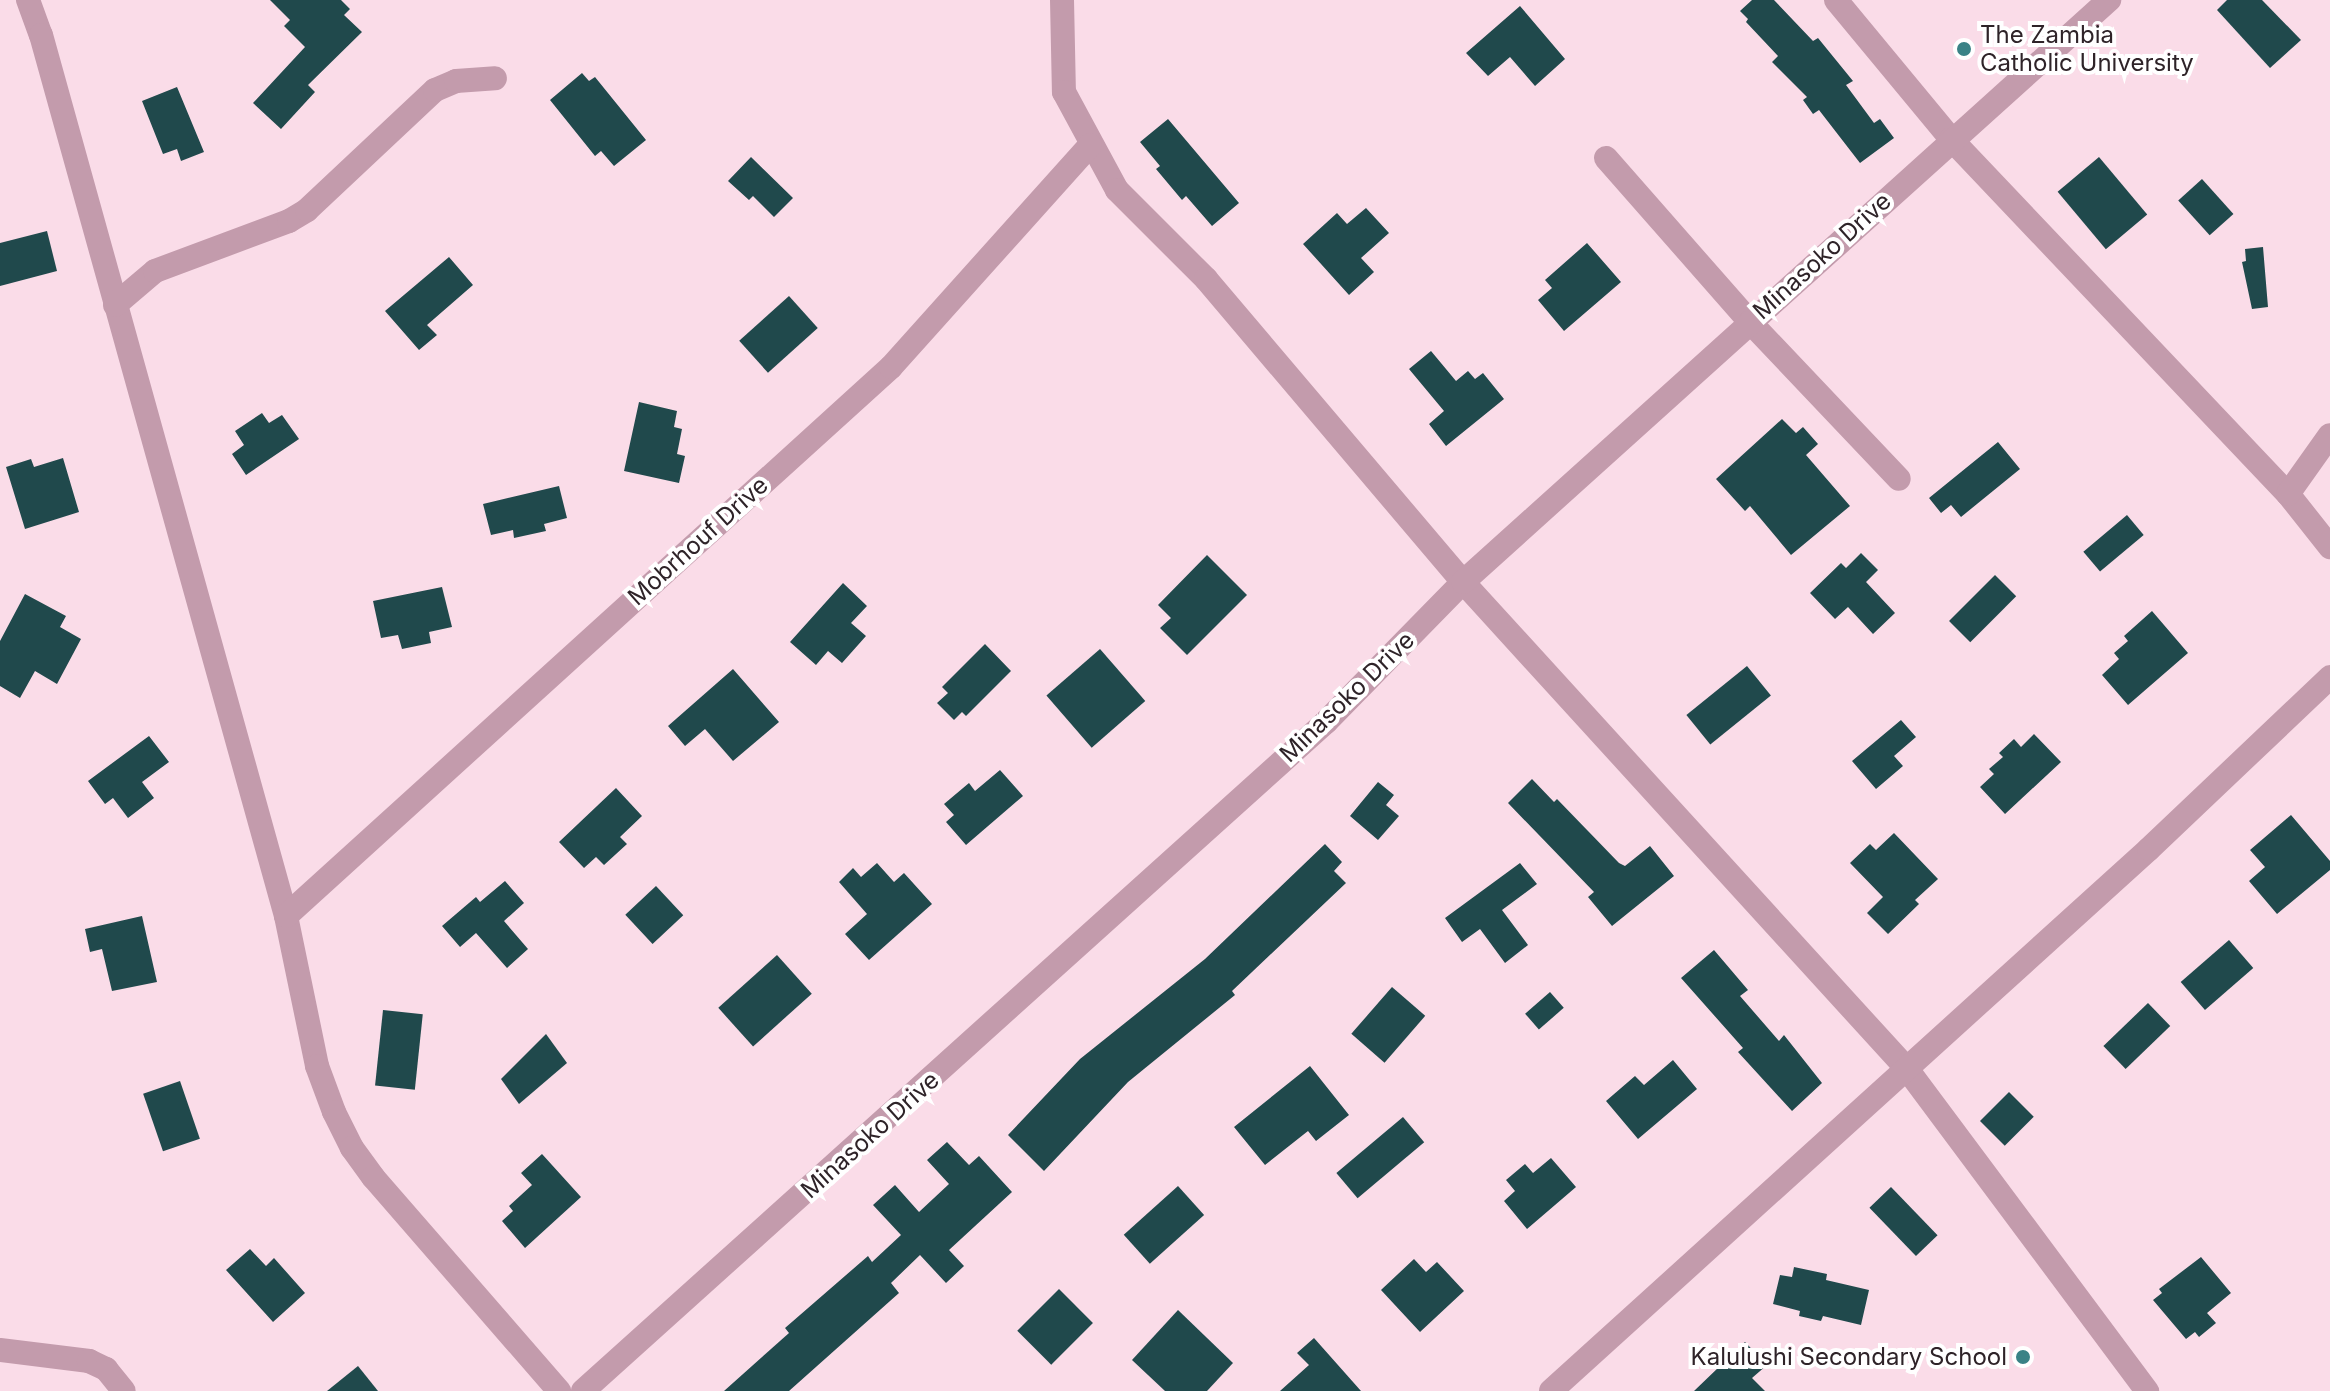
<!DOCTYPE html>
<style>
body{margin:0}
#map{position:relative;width:2330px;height:1391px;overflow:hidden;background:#fadce8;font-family:Inter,sans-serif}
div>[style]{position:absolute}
.building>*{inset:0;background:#20494c;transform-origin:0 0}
.street>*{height:24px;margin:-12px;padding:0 12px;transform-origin:12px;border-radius:12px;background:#c39bac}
.dots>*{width:22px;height:22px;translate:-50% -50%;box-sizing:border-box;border:4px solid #fff;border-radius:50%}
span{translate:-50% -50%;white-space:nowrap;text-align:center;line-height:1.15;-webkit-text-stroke:8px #fff;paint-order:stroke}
.poi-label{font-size:24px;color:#2e2328}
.left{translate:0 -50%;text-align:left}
.right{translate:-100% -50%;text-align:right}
.street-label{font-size:24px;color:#2e2328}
</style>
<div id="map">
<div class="building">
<div style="clip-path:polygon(270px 0,341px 0,350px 9px,344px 15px,362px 32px,308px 85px,315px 92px,281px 129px,253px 103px,305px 47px,284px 26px,290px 20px)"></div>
<div style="clip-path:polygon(1752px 0,1774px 0,1813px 41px,1818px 38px,1853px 81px,1846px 85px,1874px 123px,1880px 119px,1894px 138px,1860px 163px,1819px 110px,1813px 114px,1803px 100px,1807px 97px,1772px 62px,1778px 56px,1746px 22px,1748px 19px,1740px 11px)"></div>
<div style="clip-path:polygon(2227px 0,2262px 0,2301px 40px,2270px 68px,2217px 10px)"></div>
<div style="clip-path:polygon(1520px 6px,1565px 59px,1535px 86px,1510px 57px,1488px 76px,1466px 53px)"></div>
<div style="clip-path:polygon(582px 73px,589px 81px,595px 77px,646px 140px,614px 166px,601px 151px,595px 156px,550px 100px)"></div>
<div style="clip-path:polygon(177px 87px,204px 152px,181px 161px,177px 149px,163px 154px,142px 101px)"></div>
<div style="clip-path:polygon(1168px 119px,1239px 203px,1212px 226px,1186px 196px,1182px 200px,1156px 169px,1160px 166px,1140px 142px)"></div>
<div style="clip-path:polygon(751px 157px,793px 198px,774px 217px,753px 196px,749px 200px,728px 181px)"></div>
<div style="left:2099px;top:157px;width:75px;height:54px;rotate:50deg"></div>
<div style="left:2202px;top:179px;width:47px;height:32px;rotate:48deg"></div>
<div style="clip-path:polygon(1366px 208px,1389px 233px,1361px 258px,1374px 272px,1349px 295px,1303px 244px,1337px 213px,1347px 224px)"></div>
<div style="clip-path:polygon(47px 231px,57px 271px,0 286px,0 243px)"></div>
<div style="clip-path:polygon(1587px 243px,1621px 282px,1564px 331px,1538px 300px,1552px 288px,1545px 280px)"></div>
<div style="clip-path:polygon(2263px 247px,2268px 307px,2252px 309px,2242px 262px,2246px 261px,2245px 249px)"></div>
<div style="clip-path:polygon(449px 257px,473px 285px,427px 325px,437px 335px,419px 350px,385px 311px)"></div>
<div style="left:789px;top:296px;width:43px;height:67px;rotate:48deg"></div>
<div style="clip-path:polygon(1431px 351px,1456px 381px,1468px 371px,1475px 379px,1483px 373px,1504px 399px,1446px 446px,1429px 424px,1444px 411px,1409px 369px)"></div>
<div style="clip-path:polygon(639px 402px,677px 411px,674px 427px,682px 429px,677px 454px,685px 456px,679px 483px,624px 471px)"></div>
<div style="clip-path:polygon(262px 413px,269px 423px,282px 415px,299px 439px,246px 475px,232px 454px,244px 445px,235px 431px)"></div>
<div style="clip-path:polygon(1782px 419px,1796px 433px,1803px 427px,1818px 444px,1806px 455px,1850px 506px,1791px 555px,1750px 506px,1745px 511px,1716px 479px)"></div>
<div style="clip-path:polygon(1998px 442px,2020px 469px,1961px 517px,1951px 505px,1941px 513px,1929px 498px)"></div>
<div style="clip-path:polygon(63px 458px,79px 512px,25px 529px,6px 467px,31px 459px,34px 467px)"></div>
<div style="clip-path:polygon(559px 486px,567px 518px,544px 524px,546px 531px,514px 538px,513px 530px,491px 535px,483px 504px)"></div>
<div style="left:2127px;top:515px;width:26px;height:57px;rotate:50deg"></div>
<div style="clip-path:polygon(1861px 553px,1878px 570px,1866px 582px,1895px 613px,1873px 634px,1848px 607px,1835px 619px,1810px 593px,1841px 563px,1846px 568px)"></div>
<div style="clip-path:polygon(1207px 555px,1247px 595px,1187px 655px,1160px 628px,1171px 618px,1158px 605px)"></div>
<div style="left:1995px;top:575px;width:30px;height:65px;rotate:45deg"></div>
<div style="clip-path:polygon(843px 583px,867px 606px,851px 623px,866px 636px,842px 663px,828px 651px,816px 665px,790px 642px)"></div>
<div style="clip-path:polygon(442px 587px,452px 627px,429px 632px,431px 643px,402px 649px,398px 635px,381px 638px,373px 601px)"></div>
<div style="clip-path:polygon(25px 594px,66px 616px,60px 627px,81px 639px,57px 684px,35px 671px,20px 698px,0 686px,0 641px)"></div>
<div style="clip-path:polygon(2152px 611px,2188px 653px,2128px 705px,2102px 675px,2119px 659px,2114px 653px,2128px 641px,2124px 636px)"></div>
<div style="clip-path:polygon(985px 644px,1011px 671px,966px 716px,962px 712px,954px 720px,937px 703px,948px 693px,942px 687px)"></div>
<div style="left:1100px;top:649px;width:69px;height:71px;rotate:49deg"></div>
<div style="left:1747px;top:666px;width:38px;height:78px;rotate:51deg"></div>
<div style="clip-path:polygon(733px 669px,779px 722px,733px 761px,705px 729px,685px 746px,668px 726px)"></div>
<div style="clip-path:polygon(1901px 720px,1916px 737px,1894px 756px,1903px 766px,1876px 789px,1852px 761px)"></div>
<div style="clip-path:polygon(2034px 734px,2061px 762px,2005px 814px,1980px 787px,1994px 774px,1989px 769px,2003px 757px,1999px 753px,2014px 739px,2021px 747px)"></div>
<div style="clip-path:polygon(149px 736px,169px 762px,142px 782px,154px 798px,128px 818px,113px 798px,105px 804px,88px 781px)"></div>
<div style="clip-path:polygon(1000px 770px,1023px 796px,966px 845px,946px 822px,954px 815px,944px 804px,969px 783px,975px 791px)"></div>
<div style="clip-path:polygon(1532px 779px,1554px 802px,1557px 799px,1619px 863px,1625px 866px,1650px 846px,1674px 876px,1612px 926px,1588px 897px,1594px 892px,1508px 803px)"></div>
<div style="clip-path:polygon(1378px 782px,1394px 795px,1386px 805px,1399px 816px,1378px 840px,1350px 816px)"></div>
<div style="clip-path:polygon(616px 788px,642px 816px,620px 837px,627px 844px,604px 865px,596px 857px,584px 868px,559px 842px)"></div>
<div style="clip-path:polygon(2291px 815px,2330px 861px,2330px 870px,2277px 914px,2249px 881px,2265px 867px,2250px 850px)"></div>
<div style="clip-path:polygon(1894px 833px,1938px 879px,1915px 900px,1919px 904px,1888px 934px,1867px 913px,1883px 897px,1850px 863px,1870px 844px,1876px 850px)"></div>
<div style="clip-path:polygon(1325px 844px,1342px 862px,1334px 871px,1346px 883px,1232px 991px,1235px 995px,1128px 1082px,1044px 1171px,1008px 1135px,1080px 1059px,1205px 959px)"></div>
<div style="clip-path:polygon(877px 863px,894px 882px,904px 873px,932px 904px,869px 960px,845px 934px,867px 914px,839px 882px,853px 868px,861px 877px)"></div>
<div style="clip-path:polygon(1520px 863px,1537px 884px,1502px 910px,1528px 945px,1505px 963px,1480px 929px,1462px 942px,1445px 918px)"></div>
<div style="clip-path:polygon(505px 881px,524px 903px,504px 921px,528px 949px,507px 968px,476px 933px,460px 947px,442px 926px,476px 897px,480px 902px)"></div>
<div style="left:656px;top:886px;width:40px;height:42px;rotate:47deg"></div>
<div style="clip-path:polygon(142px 916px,157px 982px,112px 991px,102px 949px,90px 952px,85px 929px)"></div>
<div style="left:2229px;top:940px;width:37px;height:64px;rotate:49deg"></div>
<div style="clip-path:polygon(1714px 950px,1748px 990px,1740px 996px,1779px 1041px,1784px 1035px,1822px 1083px,1792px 1111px,1738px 1052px,1743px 1048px,1681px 978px)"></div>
<div style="left:777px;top:955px;width:52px;height:79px;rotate:48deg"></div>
<div style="left:1392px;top:987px;width:44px;height:62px;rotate:41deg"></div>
<div style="left:1550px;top:992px;width:21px;height:33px;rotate:49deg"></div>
<div style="left:2148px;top:1003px;width:32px;height:62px;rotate:46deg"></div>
<div style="left:383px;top:1010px;width:40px;height:76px;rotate:6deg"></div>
<div style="clip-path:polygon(546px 1034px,567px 1063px,519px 1104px,501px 1079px)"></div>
<div style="clip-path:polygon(1673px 1060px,1697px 1089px,1638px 1139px,1606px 1101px,1635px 1076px,1644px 1085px)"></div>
<div style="clip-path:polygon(1310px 1066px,1349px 1115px,1316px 1141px,1308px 1131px,1265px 1165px,1234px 1127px)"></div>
<div style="left:180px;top:1081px;width:61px;height:39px;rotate:71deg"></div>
<div style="left:2009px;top:1092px;width:35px;height:41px;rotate:45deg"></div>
<div style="left:1403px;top:1117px;width:33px;height:87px;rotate:50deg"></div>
<div style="clip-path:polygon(947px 1142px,969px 1165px,979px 1156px,1012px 1192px,949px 1250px,964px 1266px,946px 1283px,920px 1255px,891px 1283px,899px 1293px,789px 1391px,724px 1391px,789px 1333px,785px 1328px,868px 1256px,872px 1262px,901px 1235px,873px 1205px,895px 1185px,919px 1212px,949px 1184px,927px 1160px)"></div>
<div style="clip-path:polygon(542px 1154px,581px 1197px,525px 1248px,502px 1221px,513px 1211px,509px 1206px,532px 1185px,521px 1173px)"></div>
<div style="clip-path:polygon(1551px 1158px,1576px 1187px,1527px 1229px,1504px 1201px,1515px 1191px,1506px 1180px,1525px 1164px,1533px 1173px)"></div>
<div style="left:1178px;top:1186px;width:39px;height:73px;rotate:48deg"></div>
<div style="left:1891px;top:1187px;width:67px;height:30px;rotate:46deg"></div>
<div style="clip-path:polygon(250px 1249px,266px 1266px,274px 1258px,305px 1293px,273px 1322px,226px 1270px)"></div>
<div style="clip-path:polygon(2201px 1257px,2231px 1293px,2207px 1313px,2216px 1323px,2199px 1337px,2195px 1332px,2186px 1339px,2153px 1300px,2162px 1293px,2159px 1289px)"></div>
<div style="clip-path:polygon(1414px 1259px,1426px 1272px,1437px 1262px,1464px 1291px,1420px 1332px,1381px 1290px)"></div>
<div style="clip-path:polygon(1794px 1267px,1827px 1274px,1826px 1280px,1869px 1290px,1861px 1325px,1823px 1316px,1821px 1321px,1799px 1316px,1800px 1311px,1773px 1304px,1780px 1275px,1792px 1277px)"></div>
<div style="left:1059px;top:1289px;width:48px;height:59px;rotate:45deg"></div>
<div style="clip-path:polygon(1178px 1310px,1233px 1363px,1207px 1391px,1165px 1391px,1132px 1360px)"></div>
<div style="clip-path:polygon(1314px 1338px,1361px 1391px,1280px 1391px,1309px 1365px,1297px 1353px)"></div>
<div style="clip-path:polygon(1745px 1342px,1767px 1365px,1752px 1378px,1765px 1391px,1694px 1391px)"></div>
<div style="clip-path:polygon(358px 1366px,378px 1391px,327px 1391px)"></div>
</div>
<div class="street">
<div style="left:28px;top:0;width:37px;rotate:70deg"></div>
<div style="left:41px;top:35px;width:914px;rotate:74.46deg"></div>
<div style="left:286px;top:916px;width:153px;rotate:78.3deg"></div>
<div style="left:317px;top:1066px;width:49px;rotate:69.7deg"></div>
<div style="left:334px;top:1112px;width:40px;rotate:63.4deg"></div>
<div style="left:352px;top:1148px;width:36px;rotate:54deg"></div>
<div style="left:373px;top:1177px;width:284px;rotate:49deg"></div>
<div style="left:1062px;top:0;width:92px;rotate:88.8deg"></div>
<div style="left:1064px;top:92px;width:111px;rotate:61.6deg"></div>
<div style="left:1117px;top:190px;width:126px;rotate:45deg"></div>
<div style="left:1206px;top:279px;width:397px;rotate:49.7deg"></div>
<div style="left:1463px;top:582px;width:659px;rotate:47.64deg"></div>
<div style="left:1907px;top:1069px;width:402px;rotate:53.3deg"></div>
<div style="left:1836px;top:0;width:180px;rotate:50.4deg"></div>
<div style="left:1951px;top:139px;width:489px;rotate:46.5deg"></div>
<div style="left:2288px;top:494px;width:68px;rotate:51.6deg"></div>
<div style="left:1606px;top:158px;width:218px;rotate:48.7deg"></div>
<div style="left:1750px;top:322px;width:216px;rotate:46.5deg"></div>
<div style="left:115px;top:305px;width:52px;rotate:-40.4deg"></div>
<div style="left:155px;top:271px;width:143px;rotate:-20.5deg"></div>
<div style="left:289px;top:221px;width:21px;rotate:-31deg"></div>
<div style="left:307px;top:210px;width:175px;rotate:-43.2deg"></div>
<div style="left:435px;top:90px;width:23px;rotate:-23deg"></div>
<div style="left:456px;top:81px;width:39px;rotate:-4deg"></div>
<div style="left:2288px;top:494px;width:72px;rotate:-54.6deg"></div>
<div style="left:286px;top:916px;width:817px;rotate:-42.22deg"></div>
<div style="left:891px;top:367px;width:298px;rotate:-48.1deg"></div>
<div style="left:0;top:1350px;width:90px;rotate:7deg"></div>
<div style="left:89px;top:1361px;width:19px;rotate:25deg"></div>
<div style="left:106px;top:1369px;width:28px;rotate:51deg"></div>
<div style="left:583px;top:1391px;width:1000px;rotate:-42deg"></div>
<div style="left:1326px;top:722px;width:196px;rotate:-45.6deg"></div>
<div style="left:1463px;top:582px;width:870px;rotate:-42.02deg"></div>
<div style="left:1551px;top:1391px;width:807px;rotate:-42.19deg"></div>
<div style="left:2149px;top:849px;width:250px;rotate:-43.5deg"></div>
</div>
<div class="dots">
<div style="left:1964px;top:49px;background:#3a8286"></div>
<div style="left:2023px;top:1357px;background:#3a8286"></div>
</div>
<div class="poi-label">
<span class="left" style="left:1980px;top:49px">The Zambia<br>Catholic University</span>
<span class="right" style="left:2007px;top:1357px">Kalulushi Secondary School</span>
</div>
<div class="street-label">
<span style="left:1822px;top:256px;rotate:-42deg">Minasoko Drive</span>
<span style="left:698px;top:541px;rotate:-42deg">Mobrhouf Drive</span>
<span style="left:1347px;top:697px;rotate:-44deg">Minasoko Drive</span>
<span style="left:870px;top:1135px;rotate:-42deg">Minasoko Drive</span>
</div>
</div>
